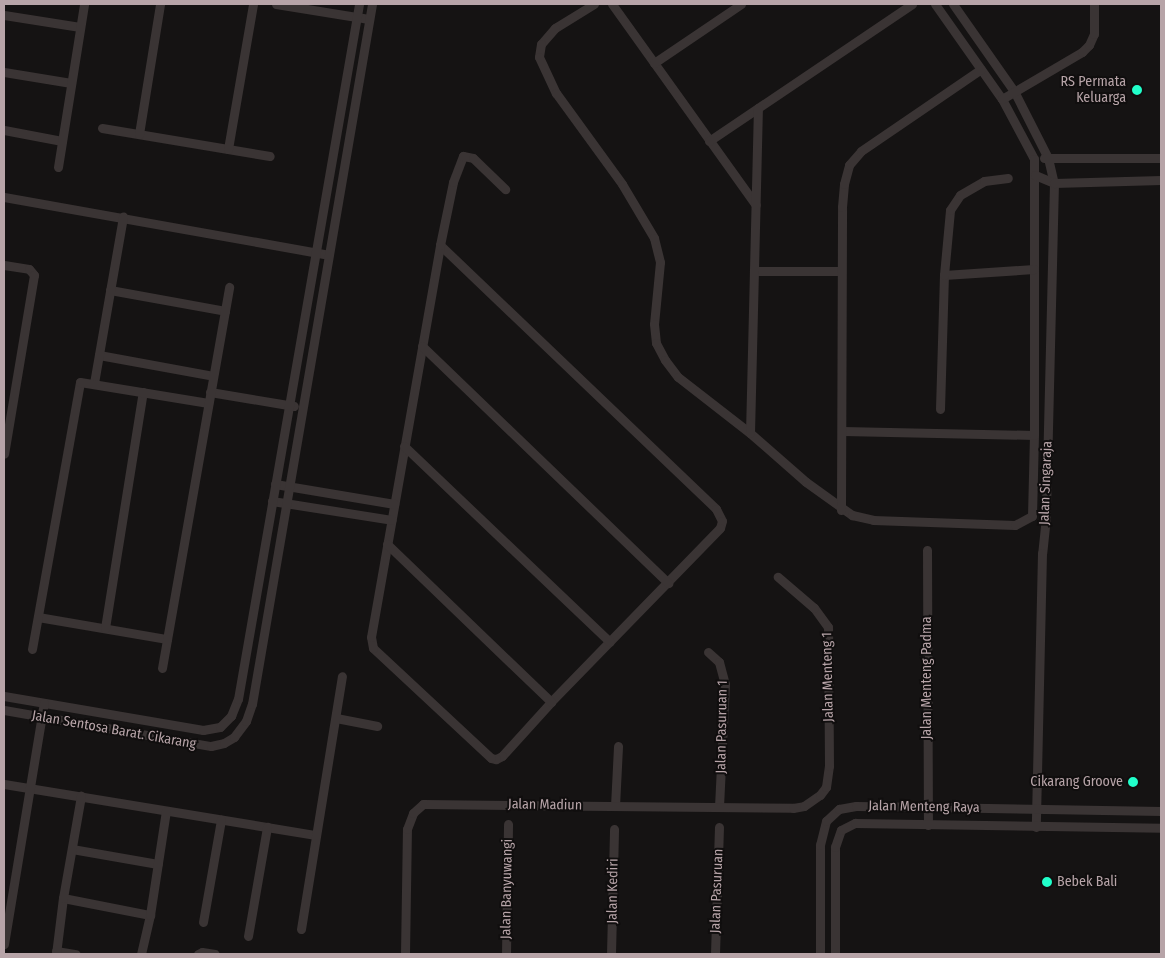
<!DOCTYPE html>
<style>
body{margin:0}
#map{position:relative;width:1165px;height:958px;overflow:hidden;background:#151313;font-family:"Fira Sans Condensed",sans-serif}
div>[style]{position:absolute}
.minor>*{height:9px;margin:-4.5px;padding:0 4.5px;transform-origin:4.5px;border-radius:4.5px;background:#3a3434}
.dots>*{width:14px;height:14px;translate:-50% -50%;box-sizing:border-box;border:2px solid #100e0e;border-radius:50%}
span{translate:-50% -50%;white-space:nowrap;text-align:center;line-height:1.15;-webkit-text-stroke:4px #100e0e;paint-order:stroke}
.poi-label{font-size:14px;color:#b7a4a8}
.right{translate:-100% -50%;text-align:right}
.left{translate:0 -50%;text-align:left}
.street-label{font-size:14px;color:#b7a4a8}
.frame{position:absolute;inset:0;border:5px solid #b7a4a8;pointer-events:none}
</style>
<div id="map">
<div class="minor">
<div style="left:276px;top:4px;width:94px;rotate:9.2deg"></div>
<div style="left:594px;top:4px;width:46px;rotate:148.4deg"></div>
<div style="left:555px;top:28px;width:21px;rotate:131deg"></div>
<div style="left:541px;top:44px;width:13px;rotate:99deg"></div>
<div style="left:539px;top:57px;width:40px;rotate:65deg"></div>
<div style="left:556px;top:93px;width:112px;rotate:54deg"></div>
<div style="left:622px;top:184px;width:63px;rotate:59.3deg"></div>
<div style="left:654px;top:238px;width:25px;rotate:76deg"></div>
<div style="left:660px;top:262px;width:62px;rotate:95.5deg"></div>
<div style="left:654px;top:324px;width:19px;rotate:84deg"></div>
<div style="left:656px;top:343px;width:19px;rotate:62deg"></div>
<div style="left:665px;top:360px;width:21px;rotate:53deg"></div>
<div style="left:678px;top:377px;width:91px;rotate:37.9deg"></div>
<div style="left:750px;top:433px;width:74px;rotate:41.2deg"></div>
<div style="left:806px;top:482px;width:57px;rotate:35.7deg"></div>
<div style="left:852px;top:515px;width:22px;rotate:13deg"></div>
<div style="left:873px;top:520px;width:142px;rotate:2deg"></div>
<div style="left:1015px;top:525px;width:19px;rotate:-28deg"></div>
<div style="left:1032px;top:516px;width:81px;rotate:-88.6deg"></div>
<div style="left:1034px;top:435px;width:191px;rotate:-178.8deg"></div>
<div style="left:612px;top:4px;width:247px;rotate:54.4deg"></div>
<div style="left:935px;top:4px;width:116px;rotate:54.8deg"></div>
<div style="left:1002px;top:99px;width:68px;rotate:61.9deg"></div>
<div style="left:1034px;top:159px;width:276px;rotate:90deg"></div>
<div style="left:953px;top:4px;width:106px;rotate:55deg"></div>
<div style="left:1014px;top:91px;width:75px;rotate:63.1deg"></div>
<div style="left:1048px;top:158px;width:26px;rotate:77deg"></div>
<div style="left:1054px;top:183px;width:334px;rotate:91.4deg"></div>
<div style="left:1046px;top:517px;width:36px;rotate:96deg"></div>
<div style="left:1042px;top:553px;width:274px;rotate:91.3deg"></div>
<div style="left:4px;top:15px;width:77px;rotate:9deg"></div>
<div style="left:654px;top:63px;width:105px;rotate:-34.1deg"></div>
<div style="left:4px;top:72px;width:68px;rotate:9.3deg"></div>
<div style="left:1002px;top:99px;width:93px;rotate:-30.4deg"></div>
<div style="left:1082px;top:52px;width:10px;rotate:-45deg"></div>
<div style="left:1089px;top:45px;width:12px;rotate:-66deg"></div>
<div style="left:1094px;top:34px;width:30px;rotate:-90deg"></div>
<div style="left:102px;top:128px;width:170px;rotate:9.5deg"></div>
<div style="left:4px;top:130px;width:59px;rotate:10.7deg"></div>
<div style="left:139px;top:134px;width:132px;rotate:-80.8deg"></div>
<div style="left:709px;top:141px;width:245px;rotate:-34deg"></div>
<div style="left:228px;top:149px;width:147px;rotate:-80.2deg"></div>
<div style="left:1044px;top:158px;width:117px"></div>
<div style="left:58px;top:167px;width:165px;rotate:-80.9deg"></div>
<div style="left:1035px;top:175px;width:21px;rotate:23deg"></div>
<div style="left:1054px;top:183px;width:107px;rotate:-1.6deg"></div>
<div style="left:4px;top:197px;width:329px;rotate:10.1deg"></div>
<div style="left:440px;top:245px;width:382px;rotate:43.7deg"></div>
<div style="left:716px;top:509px;width:13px;rotate:63deg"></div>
<div style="left:722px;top:521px;width:7px;rotate:106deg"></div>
<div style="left:720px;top:528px;width:243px;rotate:134.2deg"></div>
<div style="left:551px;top:702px;width:73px;rotate:132.2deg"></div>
<div style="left:502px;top:756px;width:7px;rotate:153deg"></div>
<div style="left:496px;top:759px;width:5px;rotate:-169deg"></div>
<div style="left:491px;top:758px;width:161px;rotate:-137deg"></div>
<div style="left:373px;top:648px;width:11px;rotate:-100deg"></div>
<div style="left:371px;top:637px;width:398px;rotate:-80deg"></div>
<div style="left:440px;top:245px;width:64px;rotate:-78.3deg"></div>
<div style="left:453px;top:182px;width:28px;rotate:-69deg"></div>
<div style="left:463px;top:156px;width:10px;rotate:11deg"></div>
<div style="left:473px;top:158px;width:45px;rotate:44.1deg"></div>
<div style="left:4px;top:265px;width:25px;rotate:9deg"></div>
<div style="left:29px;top:269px;width:8px;rotate:50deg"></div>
<div style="left:34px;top:275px;width:181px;rotate:99.5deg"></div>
<div style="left:754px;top:271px;width:87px"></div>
<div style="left:944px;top:275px;width:90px;rotate:-3.8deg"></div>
<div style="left:110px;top:290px;width:117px;rotate:10.3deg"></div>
<div style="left:422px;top:346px;width:342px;rotate:43.9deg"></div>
<div style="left:99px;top:355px;width:116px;rotate:10.4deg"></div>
<div style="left:94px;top:383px;width:169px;rotate:-80.1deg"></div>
<div style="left:210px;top:392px;width:85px;rotate:9.5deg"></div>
<div style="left:940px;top:409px;width:134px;rotate:-88.3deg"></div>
<div style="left:944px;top:275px;width:65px;rotate:-84.7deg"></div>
<div style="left:950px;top:210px;width:18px;rotate:-56deg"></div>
<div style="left:960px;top:195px;width:28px;rotate:-30deg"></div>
<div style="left:984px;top:181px;width:24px;rotate:-7deg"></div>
<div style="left:750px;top:433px;width:325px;rotate:-88.6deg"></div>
<div style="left:404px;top:446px;width:284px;rotate:43.6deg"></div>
<div style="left:275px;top:484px;width:121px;rotate:9.5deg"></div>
<div style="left:272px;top:501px;width:121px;rotate:9deg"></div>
<div style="left:841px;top:510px;width:303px;rotate:-89.8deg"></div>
<div style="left:842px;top:207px;width:23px;rotate:-85deg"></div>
<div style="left:844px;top:184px;width:20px;rotate:-75deg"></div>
<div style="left:849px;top:165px;width:18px;rotate:-49deg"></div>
<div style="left:861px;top:151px;width:145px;rotate:-34.3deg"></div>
<div style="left:387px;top:544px;width:228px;rotate:43.9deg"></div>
<div style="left:927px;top:550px;width:275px;rotate:89.8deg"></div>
<div style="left:38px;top:617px;width:131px;rotate:9.7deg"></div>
<div style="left:105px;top:628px;width:239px;rotate:-80.9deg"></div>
<div style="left:32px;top:649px;width:271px;rotate:-79.8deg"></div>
<div style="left:80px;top:382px;width:130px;rotate:9.3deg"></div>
<div style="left:708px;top:652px;width:15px;rotate:42deg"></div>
<div style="left:719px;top:662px;width:23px;rotate:75deg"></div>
<div style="left:725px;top:684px;width:123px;rotate:92.8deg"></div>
<div style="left:162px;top:668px;width:387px;rotate:-80deg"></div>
<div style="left:4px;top:696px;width:202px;rotate:9.7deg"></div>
<div style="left:203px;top:730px;width:17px;rotate:-10deg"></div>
<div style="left:220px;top:727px;width:16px;rotate:-45deg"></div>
<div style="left:231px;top:716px;width:18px;rotate:-68deg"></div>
<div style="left:238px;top:699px;width:705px;rotate:-80.12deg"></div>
<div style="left:4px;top:710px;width:210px;rotate:9.9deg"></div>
<div style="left:211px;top:746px;width:13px;rotate:-13deg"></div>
<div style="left:224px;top:743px;width:12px;rotate:-31deg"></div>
<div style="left:234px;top:737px;width:20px;rotate:-53deg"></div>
<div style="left:246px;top:721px;width:18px;rotate:-71deg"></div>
<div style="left:252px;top:704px;width:710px;rotate:-80.27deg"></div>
<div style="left:336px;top:718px;width:42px;rotate:11deg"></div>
<div style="left:4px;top:784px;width:316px;rotate:9.3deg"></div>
<div style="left:615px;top:806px;width:60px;rotate:-87.1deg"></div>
<div style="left:72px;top:849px;width:87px;rotate:9.9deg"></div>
<div style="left:63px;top:898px;width:89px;rotate:11.1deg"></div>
<div style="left:203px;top:922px;width:104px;rotate:-80deg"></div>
<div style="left:301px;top:929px;width:256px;rotate:-80.8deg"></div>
<div style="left:248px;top:936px;width:111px;rotate:-80.1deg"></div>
<div style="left:4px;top:944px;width:244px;rotate:-80.6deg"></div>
<div style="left:56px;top:951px;width:20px;rotate:9deg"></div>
<div style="left:56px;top:954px;width:56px;rotate:-82.9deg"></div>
<div style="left:63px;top:898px;width:104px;rotate:-80deg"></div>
<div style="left:141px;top:954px;width:40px;rotate:-77deg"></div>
<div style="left:150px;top:915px;width:105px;rotate:-81.3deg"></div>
<div style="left:198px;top:954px;width:4px;rotate:-27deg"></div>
<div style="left:202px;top:952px;width:13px;rotate:9deg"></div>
<div style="left:405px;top:954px;width:125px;rotate:-89.1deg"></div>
<div style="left:407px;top:829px;width:17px;rotate:-69deg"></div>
<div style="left:413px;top:813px;width:13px;rotate:-42deg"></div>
<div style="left:423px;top:804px;width:370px;rotate:0.6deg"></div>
<div style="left:793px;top:808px;width:11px;rotate:-10deg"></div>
<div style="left:804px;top:806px;width:19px;rotate:-35deg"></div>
<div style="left:820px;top:795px;width:10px;rotate:-53deg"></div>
<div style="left:826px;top:787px;width:21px;rotate:-82deg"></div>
<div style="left:829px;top:766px;width:139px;rotate:-90.4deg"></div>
<div style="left:828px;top:627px;width:24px;rotate:-126deg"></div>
<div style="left:814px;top:608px;width:48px;rotate:-139.3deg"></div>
<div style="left:506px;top:954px;width:130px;rotate:-89.1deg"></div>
<div style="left:611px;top:954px;width:125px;rotate:-88.6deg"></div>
<div style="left:715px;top:954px;width:127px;rotate:-88.2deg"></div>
<div style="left:820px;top:954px;width:109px;rotate:-90deg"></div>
<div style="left:820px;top:845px;width:25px;rotate:-76deg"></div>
<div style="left:826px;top:821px;width:18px;rotate:-43deg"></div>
<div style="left:839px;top:809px;width:17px;rotate:-10deg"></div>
<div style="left:856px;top:806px;width:72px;rotate:0.8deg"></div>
<div style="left:928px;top:807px;width:233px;rotate:1deg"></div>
<div style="left:835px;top:954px;width:107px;rotate:-90deg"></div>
<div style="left:835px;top:847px;width:18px;rotate:-71deg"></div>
<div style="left:841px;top:830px;width:16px;rotate:-27deg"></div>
<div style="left:855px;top:823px;width:306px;rotate:0.9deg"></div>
</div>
<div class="dots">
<div style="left:1137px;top:90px;background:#21ffca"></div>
<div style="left:1133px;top:782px;background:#21ffca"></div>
<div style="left:1047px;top:882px;background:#21ffca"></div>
</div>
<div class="poi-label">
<span class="right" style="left:1126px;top:90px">RS Permata<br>Keluarga</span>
<span class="right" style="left:1123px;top:782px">Cikarang Groove</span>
<span class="left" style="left:1057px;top:882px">Bebek Bali</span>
</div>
<div class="street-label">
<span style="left:1046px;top:483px;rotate:-88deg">Jalan Singaraja</span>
<span style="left:828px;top:677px;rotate:-91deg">Jalan Menteng 1</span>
<span style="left:927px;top:678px;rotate:-90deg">Jalan Menteng Padma</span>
<span style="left:722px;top:727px;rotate:-89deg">Jalan Pasuruan 1</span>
<span style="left:114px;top:730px;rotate:10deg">Jalan Sentosa Barat. Cikarang</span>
<span style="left:545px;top:805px;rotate:1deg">Jalan Madiun</span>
<span style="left:924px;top:807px;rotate:1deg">Jalan Menteng Raya</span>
<span style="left:507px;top:889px;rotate:-89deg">Jalan Banyuwangi</span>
<span style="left:613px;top:891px;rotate:-89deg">Jalan Kediri</span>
<span style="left:717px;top:891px;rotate:-88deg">Jalan Pasuruan</span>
</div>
<div class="frame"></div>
</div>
